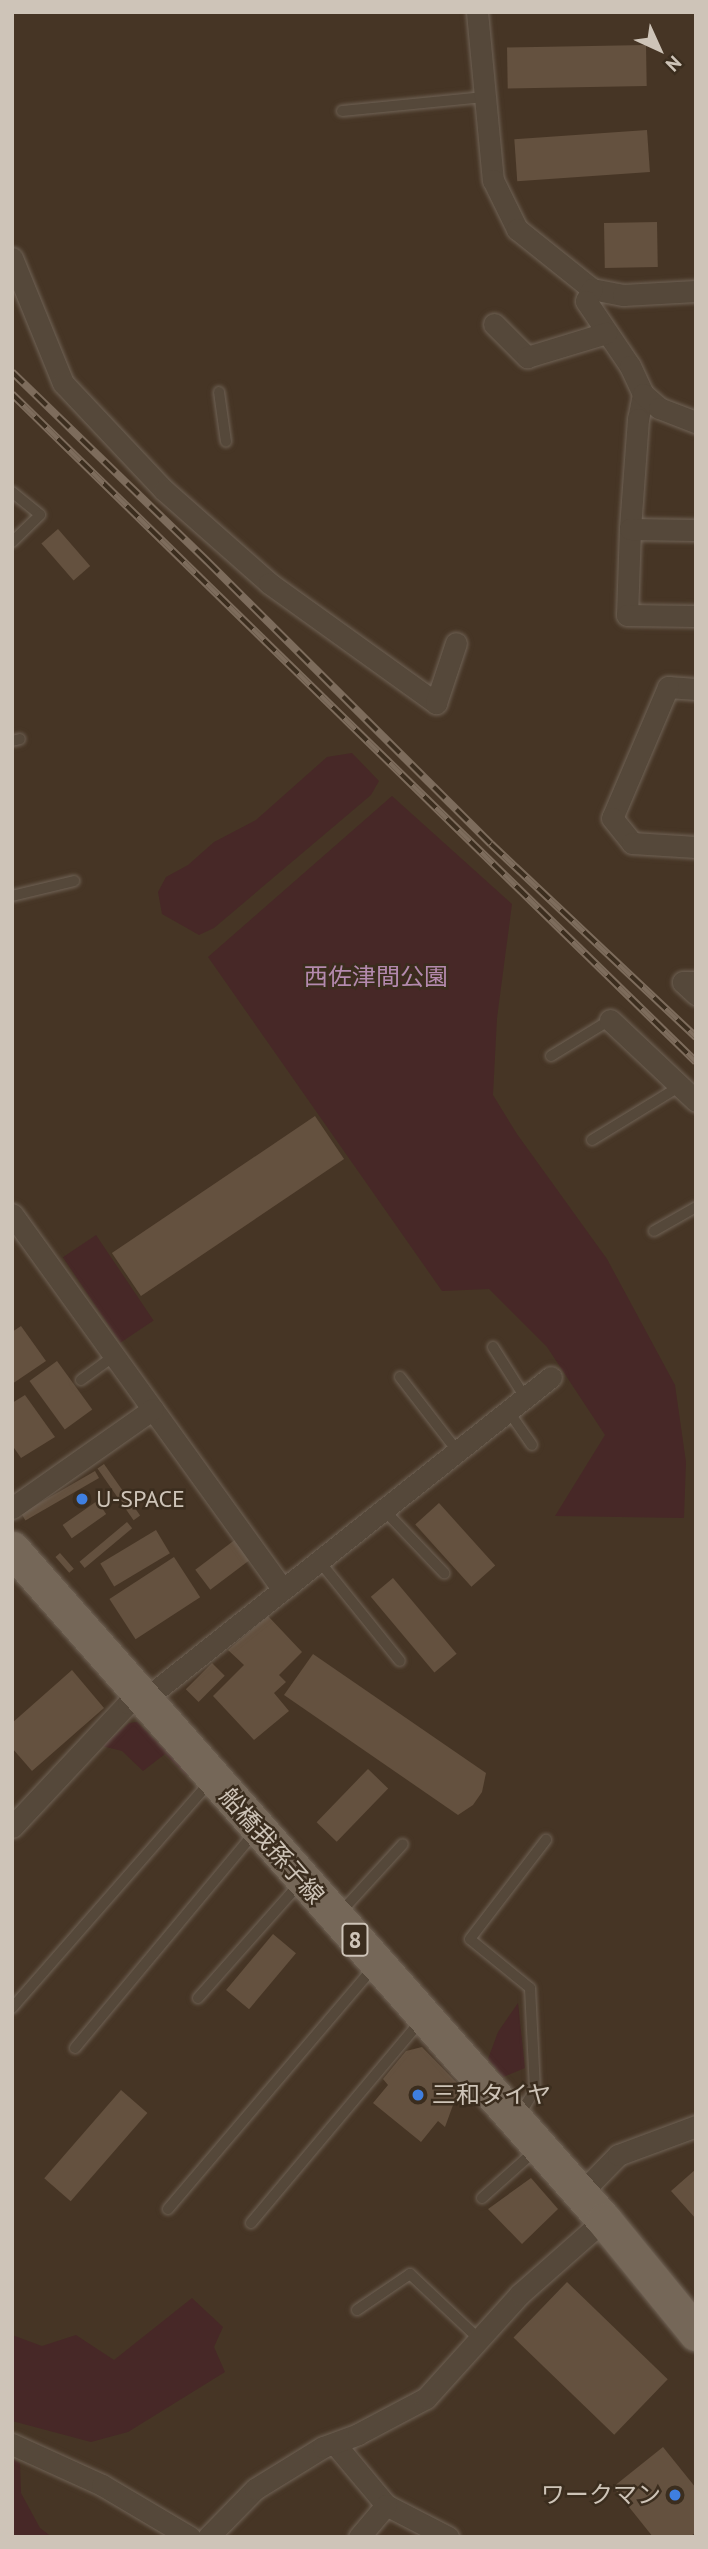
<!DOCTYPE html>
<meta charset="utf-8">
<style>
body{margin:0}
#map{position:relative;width:708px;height:2549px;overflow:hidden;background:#463525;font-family:"PT Sans","Noto Sans JP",sans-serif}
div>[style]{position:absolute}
.green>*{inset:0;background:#472827;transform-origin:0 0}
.building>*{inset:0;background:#64513f;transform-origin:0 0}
.roads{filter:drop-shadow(0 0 2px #706356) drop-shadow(0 0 2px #706356)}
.service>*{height:10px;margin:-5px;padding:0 5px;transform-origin:5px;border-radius:5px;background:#55483a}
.minor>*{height:21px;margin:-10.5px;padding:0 10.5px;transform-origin:10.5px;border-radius:10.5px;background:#55483a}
.primary>*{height:35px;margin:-17.5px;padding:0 17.5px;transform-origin:17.5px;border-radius:17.5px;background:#756758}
.rail>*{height:8px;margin-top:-4px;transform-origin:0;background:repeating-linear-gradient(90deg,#3b2d1e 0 16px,#7d6c5c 0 32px);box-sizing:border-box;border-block:2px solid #7d6c5c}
.dots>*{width:19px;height:19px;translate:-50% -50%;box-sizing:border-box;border:4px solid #3b2d1e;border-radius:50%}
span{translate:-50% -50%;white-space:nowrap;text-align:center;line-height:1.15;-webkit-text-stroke:5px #3b2d1e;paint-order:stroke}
.shield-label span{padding:2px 5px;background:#3b2d1e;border:2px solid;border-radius:5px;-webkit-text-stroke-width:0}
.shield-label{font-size:23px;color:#cec4b8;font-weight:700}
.park-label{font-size:24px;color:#b48aae}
.poi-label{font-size:24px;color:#cec4b8}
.left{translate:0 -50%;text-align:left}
.right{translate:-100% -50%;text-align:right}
.street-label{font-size:24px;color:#cec4b8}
.frame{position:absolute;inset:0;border:14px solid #cec4b8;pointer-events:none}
.north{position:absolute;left:624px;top:14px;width:70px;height:70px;-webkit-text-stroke:5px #3b2d1e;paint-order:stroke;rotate:135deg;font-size:19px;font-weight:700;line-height:28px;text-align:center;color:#cec4b8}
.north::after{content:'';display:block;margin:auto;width:24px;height:32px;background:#cec4b8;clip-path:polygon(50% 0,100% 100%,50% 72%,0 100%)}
</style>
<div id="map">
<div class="green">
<div style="clip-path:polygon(352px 753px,379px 781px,371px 795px,214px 928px,199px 935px,162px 914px,158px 892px,166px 877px,188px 865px,214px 842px,256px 820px,327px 757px)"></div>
<div style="clip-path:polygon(392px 796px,512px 904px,497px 1018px,493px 1095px,517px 1134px,607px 1259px,675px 1385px,686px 1462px,684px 1518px,555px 1516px,605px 1435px,547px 1347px,489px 1289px,442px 1291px,208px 957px)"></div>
<div style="left:96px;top:1235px;width:103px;height:40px;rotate:56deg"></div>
<div style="clip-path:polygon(137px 1722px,187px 1771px,187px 1776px,165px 1754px,143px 1771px,122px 1751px,102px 1746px,129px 1723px)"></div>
<div style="clip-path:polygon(518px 2003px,525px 2068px,503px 2077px,488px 2059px,498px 2032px)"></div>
<div style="clip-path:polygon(192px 2298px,223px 2327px,214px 2347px,225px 2372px,128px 2432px,91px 2442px,12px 2421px,12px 2335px,42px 2346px,76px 2335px,114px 2360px)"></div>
<div style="clip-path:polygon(12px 2458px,20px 2463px,21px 2493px,40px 2528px,52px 2537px,12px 2537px)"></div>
</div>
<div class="building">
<div style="left:646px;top:45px;width:41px;height:139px;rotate:89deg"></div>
<div style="left:647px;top:130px;width:42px;height:133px;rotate:86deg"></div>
<div style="left:657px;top:222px;width:45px;height:53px;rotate:89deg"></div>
<div style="left:58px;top:529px;width:49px;height:22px;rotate:49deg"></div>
<div style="left:315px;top:1116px;width:52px;height:245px;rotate:56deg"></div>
<div style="clip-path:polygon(21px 1326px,46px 1361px,12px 1384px,12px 1332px)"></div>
<div style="left:57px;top:1361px;width:60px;height:34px;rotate:54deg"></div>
<div style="clip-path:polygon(25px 1395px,55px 1437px,21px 1458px,12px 1445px,12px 1403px)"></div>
<div style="left:104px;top:1464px;width:63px;height:8px;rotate:55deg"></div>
<div style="left:95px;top:1471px;width:8px;height:85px;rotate:60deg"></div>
<div style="left:97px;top:1501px;width:16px;height:42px;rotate:55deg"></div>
<div style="left:439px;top:1503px;width:84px;height:32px;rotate:48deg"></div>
<div style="left:127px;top:1522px;width:8px;height:62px;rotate:50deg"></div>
<div style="left:156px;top:1530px;width:27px;height:65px;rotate:59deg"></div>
<div style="left:236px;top:1539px;width:25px;height:51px;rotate:53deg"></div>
<div style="left:60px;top:1553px;width:21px;height:6px;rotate:49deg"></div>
<div style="left:174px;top:1557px;width:48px;height:77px;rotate:57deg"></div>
<div style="left:393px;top:1578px;width:99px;height:29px;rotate:50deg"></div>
<div style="clip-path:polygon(268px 1616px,302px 1652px,279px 1675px,286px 1682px,274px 1693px,289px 1711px,254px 1740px,213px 1696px,244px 1665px,228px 1650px)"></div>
<div style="clip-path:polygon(313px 1654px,486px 1773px,482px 1792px,473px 1805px,458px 1815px,284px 1695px)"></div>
<div style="left:212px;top:1663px;width:18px;height:37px;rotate:45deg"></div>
<div style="clip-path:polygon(72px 1670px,104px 1708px,32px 1771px,12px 1748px,12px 1723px)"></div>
<div style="left:368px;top:1769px;width:28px;height:74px;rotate:44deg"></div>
<div style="left:273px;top:1934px;width:30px;height:73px;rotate:40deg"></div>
<div style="clip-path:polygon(422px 2047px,460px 2086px,445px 2127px,438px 2121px,421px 2142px,373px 2103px,388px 2085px,383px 2079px,406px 2051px)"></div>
<div style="left:121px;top:2090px;width:35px;height:117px;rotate:41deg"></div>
<div style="clip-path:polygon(696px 2169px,696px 2219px,671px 2191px)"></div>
<div style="clip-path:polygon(531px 2178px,558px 2209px,522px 2244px,488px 2209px)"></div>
<div style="left:567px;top:2282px;width:140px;height:77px;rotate:44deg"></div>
<div style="clip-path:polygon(663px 2447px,696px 2488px,696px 2532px,690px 2537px,653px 2537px,613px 2487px)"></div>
</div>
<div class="roads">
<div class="service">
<div style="left:342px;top:111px;width:143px;rotate:-5.6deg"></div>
<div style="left:219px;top:392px;width:50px;rotate:82deg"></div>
<div style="left:12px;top:492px;width:36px;rotate:39deg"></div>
<div style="left:40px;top:515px;width:39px;rotate:136deg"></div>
<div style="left:12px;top:741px;width:8px;rotate:-14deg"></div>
<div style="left:12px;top:896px;width:64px;rotate:-13.6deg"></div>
<div style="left:551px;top:1056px;width:69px;rotate:-31.4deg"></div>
<div style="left:592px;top:1140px;width:103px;rotate:-31.5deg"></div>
<div style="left:654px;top:1231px;width:48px;rotate:-29.7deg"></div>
<div style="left:493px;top:1347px;width:62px;rotate:57.6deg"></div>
<div style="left:400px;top:1377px;width:95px;rotate:52.3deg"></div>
<div style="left:81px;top:1380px;width:41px;rotate:-36deg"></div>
<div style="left:509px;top:1412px;width:40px;rotate:55.1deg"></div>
<div style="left:385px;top:1511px;width:86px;rotate:46.4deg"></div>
<div style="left:320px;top:1562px;width:127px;rotate:51.1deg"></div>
<div style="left:340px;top:1913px;width:93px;rotate:-47.6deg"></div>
<div style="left:198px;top:1998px;width:155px;rotate:-48.4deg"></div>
<div style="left:12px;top:2008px;width:302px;rotate:-48.8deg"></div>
<div style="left:75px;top:2048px;width:283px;rotate:-50.2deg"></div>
<div style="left:518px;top:2117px;width:32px;rotate:-58deg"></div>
<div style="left:535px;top:2090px;width:102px;rotate:-92.8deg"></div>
<div style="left:530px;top:1988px;width:77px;rotate:-140.8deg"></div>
<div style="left:470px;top:1939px;width:125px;rotate:-52.5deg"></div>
<div style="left:482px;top:2198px;width:74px;rotate:-41.7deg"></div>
<div style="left:168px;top:2209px;width:319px;rotate:-49.6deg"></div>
<div style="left:251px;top:2223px;width:266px;rotate:-50deg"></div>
<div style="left:357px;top:2310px;width:64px;rotate:-34.2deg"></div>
<div style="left:410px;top:2274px;width:96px;rotate:43.3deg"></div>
</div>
<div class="minor">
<div style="left:477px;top:12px;width:169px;rotate:84.6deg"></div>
<div style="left:493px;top:180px;width:55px;rotate:63.9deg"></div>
<div style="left:517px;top:229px;width:96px;rotate:38.7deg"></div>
<div style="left:592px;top:289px;width:32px;rotate:11deg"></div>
<div style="left:623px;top:295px;width:73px;rotate:-3.1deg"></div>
<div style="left:12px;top:258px;width:135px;rotate:67.8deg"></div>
<div style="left:63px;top:383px;width:147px;rotate:46.7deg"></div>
<div style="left:164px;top:490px;width:140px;rotate:41.5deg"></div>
<div style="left:269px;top:583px;width:206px;rotate:35.7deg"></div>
<div style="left:436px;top:703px;width:63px;rotate:-71.6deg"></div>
<div style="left:592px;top:289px;width:13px;rotate:117deg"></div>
<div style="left:586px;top:301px;width:78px;rotate:55.9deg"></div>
<div style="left:630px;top:366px;width:31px;rotate:65deg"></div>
<div style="left:643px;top:394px;width:25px;rotate:101deg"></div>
<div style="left:638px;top:419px;width:110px;rotate:94.2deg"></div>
<div style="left:630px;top:529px;width:86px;rotate:92deg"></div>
<div style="left:627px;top:615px;width:69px;rotate:0.8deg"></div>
<div style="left:494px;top:324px;width:47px;rotate:45deg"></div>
<div style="left:527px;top:357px;width:83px;rotate:-16.9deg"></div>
<div style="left:643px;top:394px;width:21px;rotate:41deg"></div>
<div style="left:659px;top:408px;width:40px;rotate:21deg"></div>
<div style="left:630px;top:529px;width:66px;rotate:0.9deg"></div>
<div style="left:696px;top:689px;width:28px;rotate:-176deg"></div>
<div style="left:668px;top:687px;width:142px;rotate:113.1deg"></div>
<div style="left:612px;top:818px;width:32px;rotate:51deg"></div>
<div style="left:632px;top:843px;width:64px;rotate:3.6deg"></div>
<div style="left:696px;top:982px;width:13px;rotate:180deg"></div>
<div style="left:683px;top:982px;width:18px;rotate:43deg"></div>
<div style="left:610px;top:1020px;width:118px;rotate:43.3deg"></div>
<div style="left:12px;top:1214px;width:463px;rotate:54.2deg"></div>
<div style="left:12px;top:1508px;width:172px;rotate:-35.1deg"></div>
<div style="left:12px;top:1827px;width:170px;rotate:-46.9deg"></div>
<div style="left:128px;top:1703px;width:17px;rotate:-13deg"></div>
<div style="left:145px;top:1699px;width:518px;rotate:-38.42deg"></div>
<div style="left:580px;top:2194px;width:54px;rotate:-45.7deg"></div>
<div style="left:618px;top:2155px;width:83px;rotate:-20.4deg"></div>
<div style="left:12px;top:2444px;width:99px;rotate:24.5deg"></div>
<div style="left:102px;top:2485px;width:102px;rotate:30.6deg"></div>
<div style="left:335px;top:2444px;width:80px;rotate:50.1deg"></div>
<div style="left:386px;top:2505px;width:70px;rotate:27.3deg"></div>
<div style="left:208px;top:2537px;width:67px;rotate:-45.6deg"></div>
<div style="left:255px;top:2489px;width:80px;rotate:-31.7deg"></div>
<div style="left:323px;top:2447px;width:37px;rotate:-20deg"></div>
<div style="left:358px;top:2434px;width:77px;rotate:-27.9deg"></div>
<div style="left:426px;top:2398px;width:140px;rotate:-47.9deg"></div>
<div style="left:520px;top:2294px;width:112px;rotate:-41.4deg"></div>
<div style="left:359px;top:2537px;width:42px;rotate:-49.8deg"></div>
</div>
<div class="primary">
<div style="left:12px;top:1549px;width:895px;rotate:48.58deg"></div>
<div style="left:604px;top:2220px;width:146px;rotate:50.8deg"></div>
</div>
</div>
<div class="rail">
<div style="left:12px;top:372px;width:272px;rotate:44.1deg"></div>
<div style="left:207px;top:561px;width:401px;rotate:44.9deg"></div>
<div style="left:491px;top:844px;width:282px;rotate:43.3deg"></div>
<div style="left:12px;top:394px;width:956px;rotate:44.32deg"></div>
</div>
<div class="dots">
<div style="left:82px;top:1499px;background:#3f7fe0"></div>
<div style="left:418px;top:2095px;background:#3f7fe0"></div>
<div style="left:675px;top:2495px;background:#3f7fe0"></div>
</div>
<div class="shield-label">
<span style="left:355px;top:1940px">8</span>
</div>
<div class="park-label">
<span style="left:376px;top:977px">西佐津間公園</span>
</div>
<div class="poi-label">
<span class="left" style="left:96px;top:1499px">U-SPACE</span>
<span class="left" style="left:432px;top:2095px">三和タイヤ</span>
<span class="right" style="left:661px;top:2495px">ワークマン</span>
</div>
<div class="street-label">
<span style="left:272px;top:1846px;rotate:49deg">船橋我孫子線</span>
</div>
<div class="frame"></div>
<div class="north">N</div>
</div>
